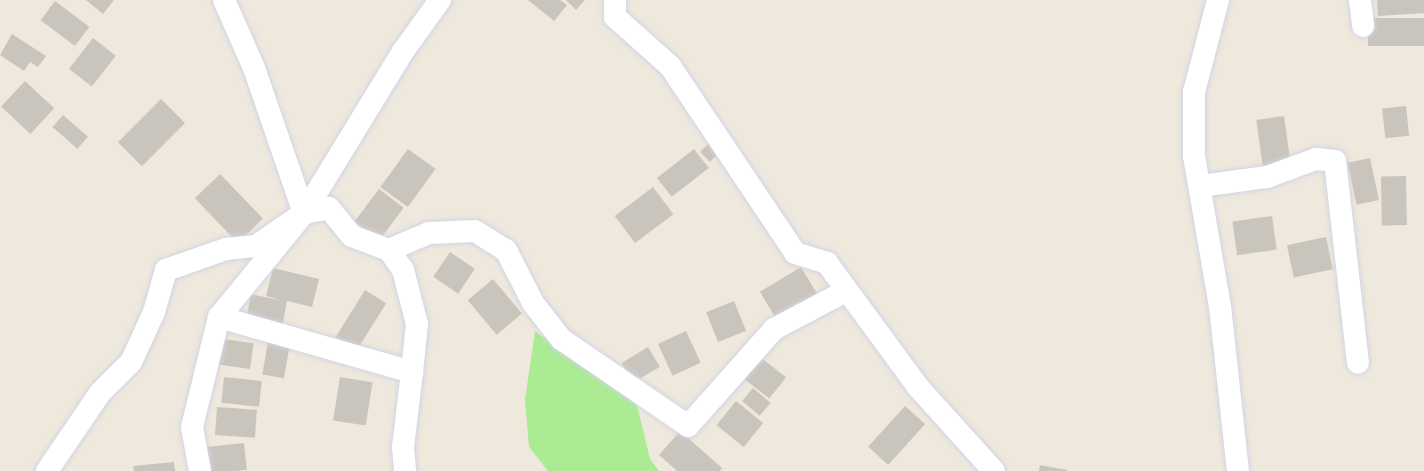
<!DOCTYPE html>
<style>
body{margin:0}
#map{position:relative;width:1424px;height:471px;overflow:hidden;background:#efe8dc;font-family:Montserrat,sans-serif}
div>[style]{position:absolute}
.green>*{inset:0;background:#abeb93}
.building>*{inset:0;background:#cac5bc;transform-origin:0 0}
.roads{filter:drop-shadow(0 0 2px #d1d4e6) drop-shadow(0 0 2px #d1d4e6)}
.minor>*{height:22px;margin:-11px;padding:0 11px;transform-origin:11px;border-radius:11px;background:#fff}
span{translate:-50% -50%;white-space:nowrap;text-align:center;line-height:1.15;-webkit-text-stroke:5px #fff;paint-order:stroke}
</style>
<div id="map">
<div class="green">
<div style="clip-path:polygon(535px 331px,637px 405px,650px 459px,659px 471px,548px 471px,529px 447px,525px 400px)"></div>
</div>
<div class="building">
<div style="clip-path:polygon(86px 0,114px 0,103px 14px)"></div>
<div style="clip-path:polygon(528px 0,560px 0,567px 5px,554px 21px)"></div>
<div style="clip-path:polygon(566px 0,585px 0,576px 10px)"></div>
<div style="clip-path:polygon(1377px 0,1424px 0,1424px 13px,1378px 16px)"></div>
<div style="left:55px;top:1px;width:43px;height:24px;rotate:37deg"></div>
<div style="left:1424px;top:18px;width:28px;height:56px;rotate:90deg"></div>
<div style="clip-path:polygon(12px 34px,46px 56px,38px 67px,30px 62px,24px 71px,0 55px)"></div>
<div style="left:93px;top:38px;width:29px;height:39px;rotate:38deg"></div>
<div style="left:25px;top:81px;width:40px;height:35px;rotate:43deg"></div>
<div style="left:161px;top:99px;width:34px;height:61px;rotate:45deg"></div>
<div style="left:1406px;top:106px;width:30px;height:24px;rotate:84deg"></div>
<div style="left:63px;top:115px;width:33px;height:16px;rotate:41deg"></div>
<div style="left:1284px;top:116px;width:52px;height:28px;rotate:82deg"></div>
<div style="left:710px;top:142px;width:14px;height:14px;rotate:45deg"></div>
<div style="left:408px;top:149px;width:34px;height:47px;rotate:36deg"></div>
<div style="left:694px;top:149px;width:24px;height:47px;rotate:52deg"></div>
<div style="left:1370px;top:158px;width:43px;height:23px;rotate:78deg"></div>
<div style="left:220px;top:174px;width:62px;height:35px;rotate:46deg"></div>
<div style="left:1406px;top:176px;width:49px;height:25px;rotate:89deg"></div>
<div style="left:653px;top:187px;width:34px;height:48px;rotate:53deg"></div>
<div style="left:379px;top:189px;width:31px;height:41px;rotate:37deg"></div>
<div style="left:1272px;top:216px;width:34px;height:40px;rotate:82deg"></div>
<div style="left:1326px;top:237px;width:33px;height:40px;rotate:78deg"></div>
<div style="left:450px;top:252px;width:30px;height:30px;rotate:34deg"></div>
<div style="left:801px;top:267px;width:35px;height:48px;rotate:59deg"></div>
<div style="clip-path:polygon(273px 268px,319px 279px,312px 307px,287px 301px,282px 327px,246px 320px,251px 294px,283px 301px,266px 296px)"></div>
<div style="left:493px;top:279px;width:45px;height:33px;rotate:50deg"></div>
<div style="left:365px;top:290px;width:25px;height:56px;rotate:32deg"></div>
<div style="left:734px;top:301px;width:32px;height:30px;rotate:68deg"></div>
<div style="left:686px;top:331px;width:35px;height:31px;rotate:65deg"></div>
<div style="left:217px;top:338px;width:37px;height:26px;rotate:8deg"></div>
<div style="left:268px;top:342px;width:22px;height:33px;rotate:10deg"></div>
<div style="left:648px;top:347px;width:23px;height:31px;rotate:59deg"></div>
<div style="left:760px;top:357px;width:33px;height:27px;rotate:38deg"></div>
<div style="left:224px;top:377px;width:38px;height:26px;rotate:6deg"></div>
<div style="left:340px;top:377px;width:33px;height:44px;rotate:9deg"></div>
<div style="left:753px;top:388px;width:23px;height:17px;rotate:40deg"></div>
<div style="left:736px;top:401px;width:35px;height:31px;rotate:39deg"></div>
<div style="left:905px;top:406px;width:27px;height:55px;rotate:42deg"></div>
<div style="left:217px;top:407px;width:40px;height:28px;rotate:4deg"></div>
<div style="clip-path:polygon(680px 431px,722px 468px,720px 471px,677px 471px,659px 455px)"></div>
<div style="left:244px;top:443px;width:27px;height:38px;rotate:84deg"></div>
<div style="clip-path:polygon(174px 462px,175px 471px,134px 471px,133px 466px)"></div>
<div style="clip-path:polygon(1040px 465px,1067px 470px,1067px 471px,1039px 471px)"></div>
</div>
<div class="roads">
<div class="minor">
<div style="left:224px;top:0;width:74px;rotate:66.2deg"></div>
<div style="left:254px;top:68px;width:153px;rotate:71deg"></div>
<div style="left:615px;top:0;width:17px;rotate:90deg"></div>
<div style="left:615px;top:17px;width:74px;rotate:41.7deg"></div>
<div style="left:670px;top:66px;width:225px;rotate:56.2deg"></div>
<div style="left:795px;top:253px;width:34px;rotate:17deg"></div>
<div style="left:827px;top:263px;width:154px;rotate:53.7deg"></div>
<div style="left:918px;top:387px;width:113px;rotate:47.9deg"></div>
<div style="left:1218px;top:0;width:95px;rotate:104.6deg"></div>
<div style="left:1194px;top:92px;width:64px;rotate:90deg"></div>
<div style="left:1194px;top:156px;width:152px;rotate:80.2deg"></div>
<div style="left:1220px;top:306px;width:166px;rotate:83.8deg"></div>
<div style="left:1360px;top:0;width:26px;rotate:83deg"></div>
<div style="left:1201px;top:186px;width:67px;rotate:-7.8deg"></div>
<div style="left:1267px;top:177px;width:52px;rotate:-20.2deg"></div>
<div style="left:1316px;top:159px;width:19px;rotate:6deg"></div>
<div style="left:1335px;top:161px;width:203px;rotate:83.5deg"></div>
<div style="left:219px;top:317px;width:201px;rotate:15.9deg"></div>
<div style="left:412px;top:372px;width:76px;rotate:96.8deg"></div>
<div style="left:403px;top:447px;width:24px;rotate:85deg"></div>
<div style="left:412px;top:372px;width:48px;rotate:-84.1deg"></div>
<div style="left:417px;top:324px;width:56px;rotate:-104.5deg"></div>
<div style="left:403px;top:270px;width:24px;rotate:-125deg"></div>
<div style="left:389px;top:250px;width:43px;rotate:-23deg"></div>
<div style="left:429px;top:233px;width:46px;rotate:-2.5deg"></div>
<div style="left:475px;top:231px;width:36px;rotate:32deg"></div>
<div style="left:506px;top:250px;width:59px;rotate:63deg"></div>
<div style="left:533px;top:303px;width:46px;rotate:52.1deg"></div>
<div style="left:561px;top:339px;width:154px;rotate:34.4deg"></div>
<div style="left:688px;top:426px;width:130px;rotate:-48.4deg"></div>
<div style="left:774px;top:329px;width:81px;rotate:-27.8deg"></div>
<div style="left:47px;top:471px;width:94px;rotate:-55.8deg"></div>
<div style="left:100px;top:393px;width:44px;rotate:-45deg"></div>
<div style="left:131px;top:362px;width:55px;rotate:-65.3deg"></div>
<div style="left:154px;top:312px;width:44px;rotate:-74.1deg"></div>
<div style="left:166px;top:270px;width:64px;rotate:-19.3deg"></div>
<div style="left:226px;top:249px;width:30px;rotate:-6deg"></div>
<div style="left:256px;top:246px;width:58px;rotate:-34.5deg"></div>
<div style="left:304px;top:213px;width:25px;rotate:-11deg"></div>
<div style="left:329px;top:208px;width:36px;rotate:51deg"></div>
<div style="left:352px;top:236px;width:40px;rotate:21deg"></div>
<div style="left:200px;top:471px;width:45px;rotate:-100.3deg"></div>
<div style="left:192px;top:427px;width:113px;rotate:-76.2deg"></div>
<div style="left:219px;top:317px;width:134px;rotate:-50.7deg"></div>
<div style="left:304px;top:213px;width:188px;rotate:-58.5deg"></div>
<div style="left:402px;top:53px;width:65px;rotate:-54.4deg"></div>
</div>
</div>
</div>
